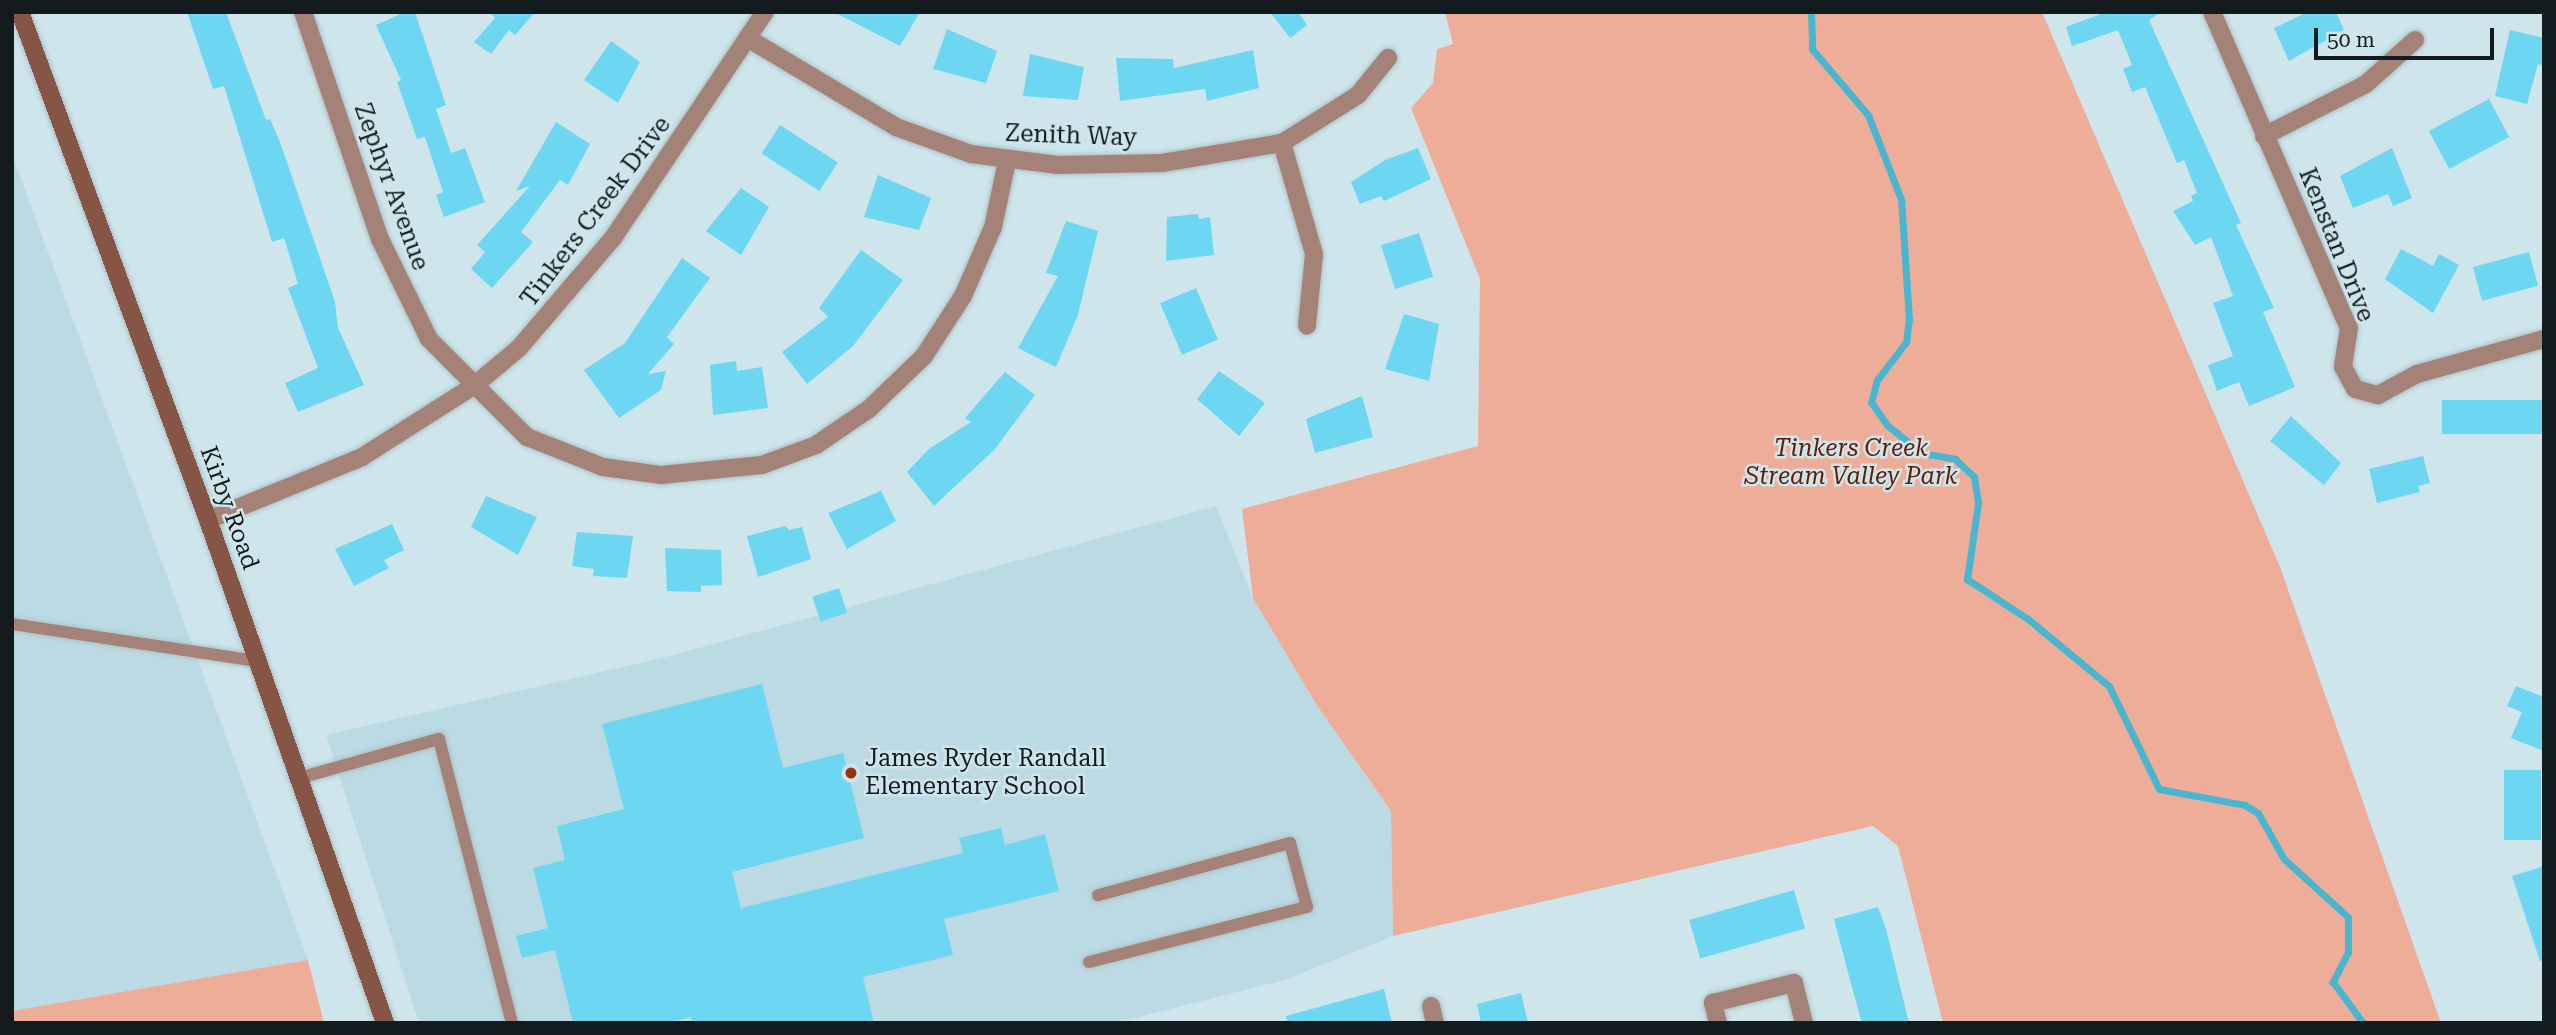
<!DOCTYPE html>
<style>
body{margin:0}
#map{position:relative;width:2556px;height:1035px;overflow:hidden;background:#cee5eb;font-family:"Roboto Serif",serif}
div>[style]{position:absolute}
.built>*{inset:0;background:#bcdae3}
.green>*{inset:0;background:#eead99}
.stream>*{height:7px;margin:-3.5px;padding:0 3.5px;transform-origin:3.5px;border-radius:3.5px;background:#4ab5cf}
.building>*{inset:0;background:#6dd6f1;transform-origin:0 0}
.roads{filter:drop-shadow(0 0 2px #acc1c6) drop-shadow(0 0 2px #acc1c6)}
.service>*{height:12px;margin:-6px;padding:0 6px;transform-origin:6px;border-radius:6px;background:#a58277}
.minor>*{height:18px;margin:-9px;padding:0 9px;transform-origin:9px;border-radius:9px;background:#a58277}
.secondary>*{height:18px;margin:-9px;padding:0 9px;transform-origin:9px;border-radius:9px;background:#865546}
.dots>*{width:19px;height:19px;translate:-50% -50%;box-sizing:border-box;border:4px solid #cee5eb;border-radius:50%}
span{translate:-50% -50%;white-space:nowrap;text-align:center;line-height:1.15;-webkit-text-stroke:5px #cee5eb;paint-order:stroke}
.street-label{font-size:24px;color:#131b1e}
.park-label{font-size:24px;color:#621c04;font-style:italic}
.poi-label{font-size:24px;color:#131b1e}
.left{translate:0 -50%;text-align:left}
.frame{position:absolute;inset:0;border:14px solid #131b1e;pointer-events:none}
.scale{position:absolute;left:2314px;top:28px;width:180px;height:32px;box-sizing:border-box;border:4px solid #131b1e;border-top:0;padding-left:9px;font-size:21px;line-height:24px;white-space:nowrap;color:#131b1e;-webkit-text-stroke:5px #cee5eb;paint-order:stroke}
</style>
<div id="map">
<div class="built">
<div style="clip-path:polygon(12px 154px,308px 960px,12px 1014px)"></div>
<div style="clip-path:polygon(1216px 506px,1253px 598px,1316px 704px,1391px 811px,1393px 936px,1285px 980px,1115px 1023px,419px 1023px,326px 735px,666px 657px)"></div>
</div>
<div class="green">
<div style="clip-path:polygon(1445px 12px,2042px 12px,2280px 567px,2441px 1023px,1943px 1023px,1898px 846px,1873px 826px,1393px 936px,1391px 811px,1316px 704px,1253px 598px,1242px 509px,1478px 446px,1480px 279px,1411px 108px,1433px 83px,1437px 49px,1453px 44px)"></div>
<div style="clip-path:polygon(308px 960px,324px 1023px,12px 1023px,12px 1011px)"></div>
</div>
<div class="stream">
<div style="left:1811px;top:12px;width:37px;rotate:88deg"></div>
<div style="left:1812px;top:49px;width:87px;rotate:49.7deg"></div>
<div style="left:1868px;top:115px;width:90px;rotate:68.6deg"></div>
<div style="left:1901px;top:199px;width:119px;rotate:86.2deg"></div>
<div style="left:1909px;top:318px;width:24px;rotate:97deg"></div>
<div style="left:1906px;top:342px;width:48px;rotate:127.3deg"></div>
<div style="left:1877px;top:380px;width:23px;rotate:105deg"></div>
<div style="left:1871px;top:402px;width:28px;rotate:55deg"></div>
<div style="left:1887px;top:425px;width:45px;rotate:38.7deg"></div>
<div style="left:1922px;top:453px;width:34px;rotate:10deg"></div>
<div style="left:1955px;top:459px;width:26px;rotate:43deg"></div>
<div style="left:1974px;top:477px;width:26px;rotate:81deg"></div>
<div style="left:1978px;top:503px;width:77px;rotate:98.2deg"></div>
<div style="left:1967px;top:579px;width:73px;rotate:33.3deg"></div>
<div style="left:2028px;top:619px;width:105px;rotate:39.6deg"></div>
<div style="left:2109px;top:686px;width:114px;rotate:64.1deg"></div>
<div style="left:2159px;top:789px;width:87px;rotate:10.5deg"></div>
<div style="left:2245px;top:805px;width:15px;rotate:32deg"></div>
<div style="left:2258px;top:813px;width:53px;rotate:60.5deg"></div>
<div style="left:2284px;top:859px;width:86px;rotate:42.2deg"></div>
<div style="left:2348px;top:917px;width:35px;rotate:90deg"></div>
<div style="left:2348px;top:952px;width:34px;rotate:117deg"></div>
<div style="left:2333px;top:982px;width:51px;rotate:53.8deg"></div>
</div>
<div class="building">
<div style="clip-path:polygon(187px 12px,226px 12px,266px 120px,270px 119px,280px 142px,335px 302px,338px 328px,364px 385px,298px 412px,285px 383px,318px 368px,288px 288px,298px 284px,284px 238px,272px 242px,224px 86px,213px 89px)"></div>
<div style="clip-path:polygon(405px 12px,415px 12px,446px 105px,436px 109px,451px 153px,465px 148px,485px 202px,444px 217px,436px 195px,443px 192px,425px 137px,417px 139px,397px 82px,401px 80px,376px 25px)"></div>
<div style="clip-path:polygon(490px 12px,535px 12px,515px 35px,509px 30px,491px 54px,474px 42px,495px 18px)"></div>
<div style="clip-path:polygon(834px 12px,920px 12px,900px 46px)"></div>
<div style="clip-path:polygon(1270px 12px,1298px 12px,1307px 25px,1290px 38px)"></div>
<div style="clip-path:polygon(2106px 12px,2161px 12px,2149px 20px,2241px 223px,2236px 225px,2274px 308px,2263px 312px,2295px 387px,2249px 406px,2239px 382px,2217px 391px,2208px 365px,2233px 356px,2213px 303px,2233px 296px,2211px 237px,2195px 245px,2173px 211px,2193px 201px,2191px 196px,2197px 193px,2184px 160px,2177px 163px,2145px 87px,2132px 92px,2123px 69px,2132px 65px,2118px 30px,2072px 46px,2066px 27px)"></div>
<div style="clip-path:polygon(2308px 12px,2336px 12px,2344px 30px,2289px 61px,2274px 28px)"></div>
<div style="clip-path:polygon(947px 29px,997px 51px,986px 83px,933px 69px)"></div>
<div style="clip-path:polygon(2510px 30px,2544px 38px,2544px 66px,2538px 64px,2527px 104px,2495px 96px)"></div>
<div style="clip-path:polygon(611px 41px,640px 62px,618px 103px,584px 80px)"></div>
<div style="clip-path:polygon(1253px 50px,1259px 88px,1207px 101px,1205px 89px,1120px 101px,1116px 58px,1173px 59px,1174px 68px)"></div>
<div style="clip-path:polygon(1030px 54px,1084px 67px,1078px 100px,1023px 96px)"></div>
<div style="left:2489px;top:99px;width:43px;height:68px;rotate:62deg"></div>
<div style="clip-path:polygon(556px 122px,590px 144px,568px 185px,560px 180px,521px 232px,533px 242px,492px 288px,471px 269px,485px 252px,477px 245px,530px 186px,516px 191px)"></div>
<div style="left:780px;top:125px;width:69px;height:34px;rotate:33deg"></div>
<div style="clip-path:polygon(1418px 148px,1431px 179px,1384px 201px,1381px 196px,1360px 204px,1351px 182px,1385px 160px)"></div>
<div style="clip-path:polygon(2392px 148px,2412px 198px,2393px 206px,2388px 194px,2353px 208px,2340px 176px)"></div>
<div style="clip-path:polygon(878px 175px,931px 198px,919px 230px,864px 217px)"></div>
<div style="clip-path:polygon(741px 188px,769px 207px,741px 255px,706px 231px)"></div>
<div style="clip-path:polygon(1198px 214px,1199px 219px,1210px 217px,1214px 255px,1166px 261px,1167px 217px)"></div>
<div style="clip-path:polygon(1066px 221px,1098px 231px,1078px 315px,1056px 367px,1018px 348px,1058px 276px,1046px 273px)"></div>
<div style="left:1419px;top:233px;width:46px;height:40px;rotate:72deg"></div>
<div style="clip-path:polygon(2401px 249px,2433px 266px,2439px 254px,2459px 265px,2433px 313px,2385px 279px)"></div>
<div style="clip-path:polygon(861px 250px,903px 280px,853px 346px,807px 384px,782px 352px,828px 317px,819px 308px)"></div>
<div style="left:2529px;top:252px;width:35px;height:58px;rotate:75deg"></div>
<div style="clip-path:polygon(682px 258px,710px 278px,667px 337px,674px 344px,648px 374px,666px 371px,661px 390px,619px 418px,584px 370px,625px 343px)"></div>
<div style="left:1196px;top:288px;width:56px;height:39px;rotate:67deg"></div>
<div style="clip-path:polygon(1404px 314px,1439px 324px,1429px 381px,1385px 369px)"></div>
<div style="clip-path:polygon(736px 361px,737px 371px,762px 367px,768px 408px,713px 415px,710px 365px)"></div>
<div style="clip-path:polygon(1219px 371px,1265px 403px,1239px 436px,1197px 399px)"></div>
<div style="clip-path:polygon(1005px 372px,1035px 395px,995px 449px,934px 506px,907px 472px,929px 449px,971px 422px,965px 418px)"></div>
<div style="clip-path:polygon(1362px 396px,1373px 437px,1315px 453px,1306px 419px)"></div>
<div style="left:2544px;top:400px;width:34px;height:102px;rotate:90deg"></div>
<div style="clip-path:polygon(2291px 416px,2341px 463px,2324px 485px,2270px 441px)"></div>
<div style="clip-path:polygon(2423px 456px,2430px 483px,2418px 486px,2420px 492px,2377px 503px,2369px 469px)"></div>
<div style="clip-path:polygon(881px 491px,896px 521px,847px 549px,828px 513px)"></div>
<div style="clip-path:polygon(486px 496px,537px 517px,518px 555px,471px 527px)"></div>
<div style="clip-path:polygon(392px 524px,404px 550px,384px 560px,389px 568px,354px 586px,335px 549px)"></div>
<div style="clip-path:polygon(785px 526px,789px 530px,802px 527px,811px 559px,758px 577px,747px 536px)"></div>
<div style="clip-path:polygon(577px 532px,633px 536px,627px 578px,593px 576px,594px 569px,572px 566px)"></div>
<div style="clip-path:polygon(665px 548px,721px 550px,722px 585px,701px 586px,701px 592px,667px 591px)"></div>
<div style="left:839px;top:588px;width:26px;height:28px;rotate:72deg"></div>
<div style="clip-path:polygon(762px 684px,783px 768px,843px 753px,864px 838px,732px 872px,741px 908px,963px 853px,959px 838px,1001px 828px,1005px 845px,1045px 834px,1059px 891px,944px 919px,953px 955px,863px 977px,874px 1023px,692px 1023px,691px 1017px,668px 1023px,573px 1023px,555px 950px,522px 958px,516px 936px,548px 928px,533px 868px,565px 860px,557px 826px,624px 809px,602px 724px)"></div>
<div style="clip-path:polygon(2516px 686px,2544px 697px,2544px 751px,2511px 738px,2522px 712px,2507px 706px)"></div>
<div style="left:2504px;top:770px;width:37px;height:70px"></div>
<div style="clip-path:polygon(2544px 866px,2544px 960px,2540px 961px,2512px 876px)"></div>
<div style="left:1794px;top:890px;width:40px;height:109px;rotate:74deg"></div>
<div style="clip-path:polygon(1878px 907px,1886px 929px,1909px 1023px,1862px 1023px,1850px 980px,1834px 919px)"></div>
<div style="clip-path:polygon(1384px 989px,1392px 1023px,1287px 1023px,1286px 1016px)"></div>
<div style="clip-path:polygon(1521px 993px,1528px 1023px,1481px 1023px,1477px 1004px)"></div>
</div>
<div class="roads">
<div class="service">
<div style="left:12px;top:624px;width:249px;rotate:8.6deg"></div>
<div style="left:299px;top:778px;width:145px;rotate:-15.6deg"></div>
<div style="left:439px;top:739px;width:293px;rotate:75.6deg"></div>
<div style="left:1089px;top:962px;width:225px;rotate:-14.2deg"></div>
<div style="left:1307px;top:907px;width:66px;rotate:-104.9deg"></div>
<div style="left:1290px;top:843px;width:199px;rotate:164.8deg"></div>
</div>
<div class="minor">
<div style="left:303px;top:12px;width:240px;rotate:71.3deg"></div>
<div style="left:380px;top:239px;width:111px;rotate:63.9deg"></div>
<div style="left:429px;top:339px;width:139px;rotate:45deg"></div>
<div style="left:527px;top:437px;width:82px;rotate:21.5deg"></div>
<div style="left:603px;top:467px;width:59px;rotate:7.9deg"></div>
<div style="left:661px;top:475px;width:101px;rotate:-5.7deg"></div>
<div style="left:762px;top:465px;width:58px;rotate:-20.3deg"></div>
<div style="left:816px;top:445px;width:64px;rotate:-34.2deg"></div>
<div style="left:869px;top:409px;width:76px;rotate:-43.9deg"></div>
<div style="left:924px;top:356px;width:72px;rotate:-57deg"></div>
<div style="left:963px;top:296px;width:75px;rotate:-66.5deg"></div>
<div style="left:993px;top:227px;width:67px;rotate:-78deg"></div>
<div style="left:2212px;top:12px;width:344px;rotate:66.6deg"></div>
<div style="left:2349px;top:328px;width:39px;rotate:99deg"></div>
<div style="left:2343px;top:367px;width:25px;rotate:61deg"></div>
<div style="left:2355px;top:389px;width:24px;rotate:15deg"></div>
<div style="left:2378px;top:395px;width:44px;rotate:-28.3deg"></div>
<div style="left:2417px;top:374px;width:132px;rotate:-15.4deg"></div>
<div style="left:749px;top:39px;width:171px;rotate:30.9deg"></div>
<div style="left:896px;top:127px;width:80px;rotate:19.8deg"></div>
<div style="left:971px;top:154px;width:88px;rotate:7.2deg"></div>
<div style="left:1058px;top:165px;width:104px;rotate:-1.1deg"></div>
<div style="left:1162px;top:163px;width:122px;rotate:-9.5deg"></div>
<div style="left:1282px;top:143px;width:90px;rotate:-32.3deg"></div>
<div style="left:1358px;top:95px;width:48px;rotate:-51deg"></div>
<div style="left:2264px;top:136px;width:114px;rotate:-27deg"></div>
<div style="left:2366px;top:84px;width:66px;rotate:-41.9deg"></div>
<div style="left:1282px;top:143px;width:116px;rotate:73.9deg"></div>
<div style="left:1314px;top:254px;width:72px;rotate:95.6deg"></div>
<div style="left:208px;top:520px;width:166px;rotate:-22.2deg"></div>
<div style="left:362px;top:457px;width:134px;rotate:-32.5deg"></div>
<div style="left:475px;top:385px;width:57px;rotate:-40.1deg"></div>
<div style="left:519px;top:348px;width:145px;rotate:-49.5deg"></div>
<div style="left:613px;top:238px;width:272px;rotate:-56.1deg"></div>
<div style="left:1431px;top:1006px;width:17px;rotate:77deg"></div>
<div style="left:1718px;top:1023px;width:21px;rotate:-104deg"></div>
<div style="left:1713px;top:1003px;width:83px;rotate:-13.9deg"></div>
<div style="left:1794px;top:983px;width:41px;rotate:76deg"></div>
</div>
<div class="secondary">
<div style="left:20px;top:12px;width:542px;rotate:69.69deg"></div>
<div style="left:208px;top:520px;width:533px;rotate:70.61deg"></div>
</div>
</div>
<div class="dots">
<div style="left:851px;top:773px;background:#99320e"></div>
</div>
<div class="street-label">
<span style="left:1071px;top:136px;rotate:2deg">Zenith Way</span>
<span style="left:391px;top:187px;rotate:70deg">Zephyr Avenue</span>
<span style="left:596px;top:212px;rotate:-53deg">Tinkers Creek Drive</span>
<span style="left:2336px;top:245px;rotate:68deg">Kenstan Drive</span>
<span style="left:229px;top:508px;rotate:70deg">Kirby Road</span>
</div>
<div class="park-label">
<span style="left:1851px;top:463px">Tinkers Creek<br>Stream Valley Park</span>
</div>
<div class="poi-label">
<span class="left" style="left:865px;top:773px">James Ryder Randall<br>Elementary School</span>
</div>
<div class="frame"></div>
<div class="scale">50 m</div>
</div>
